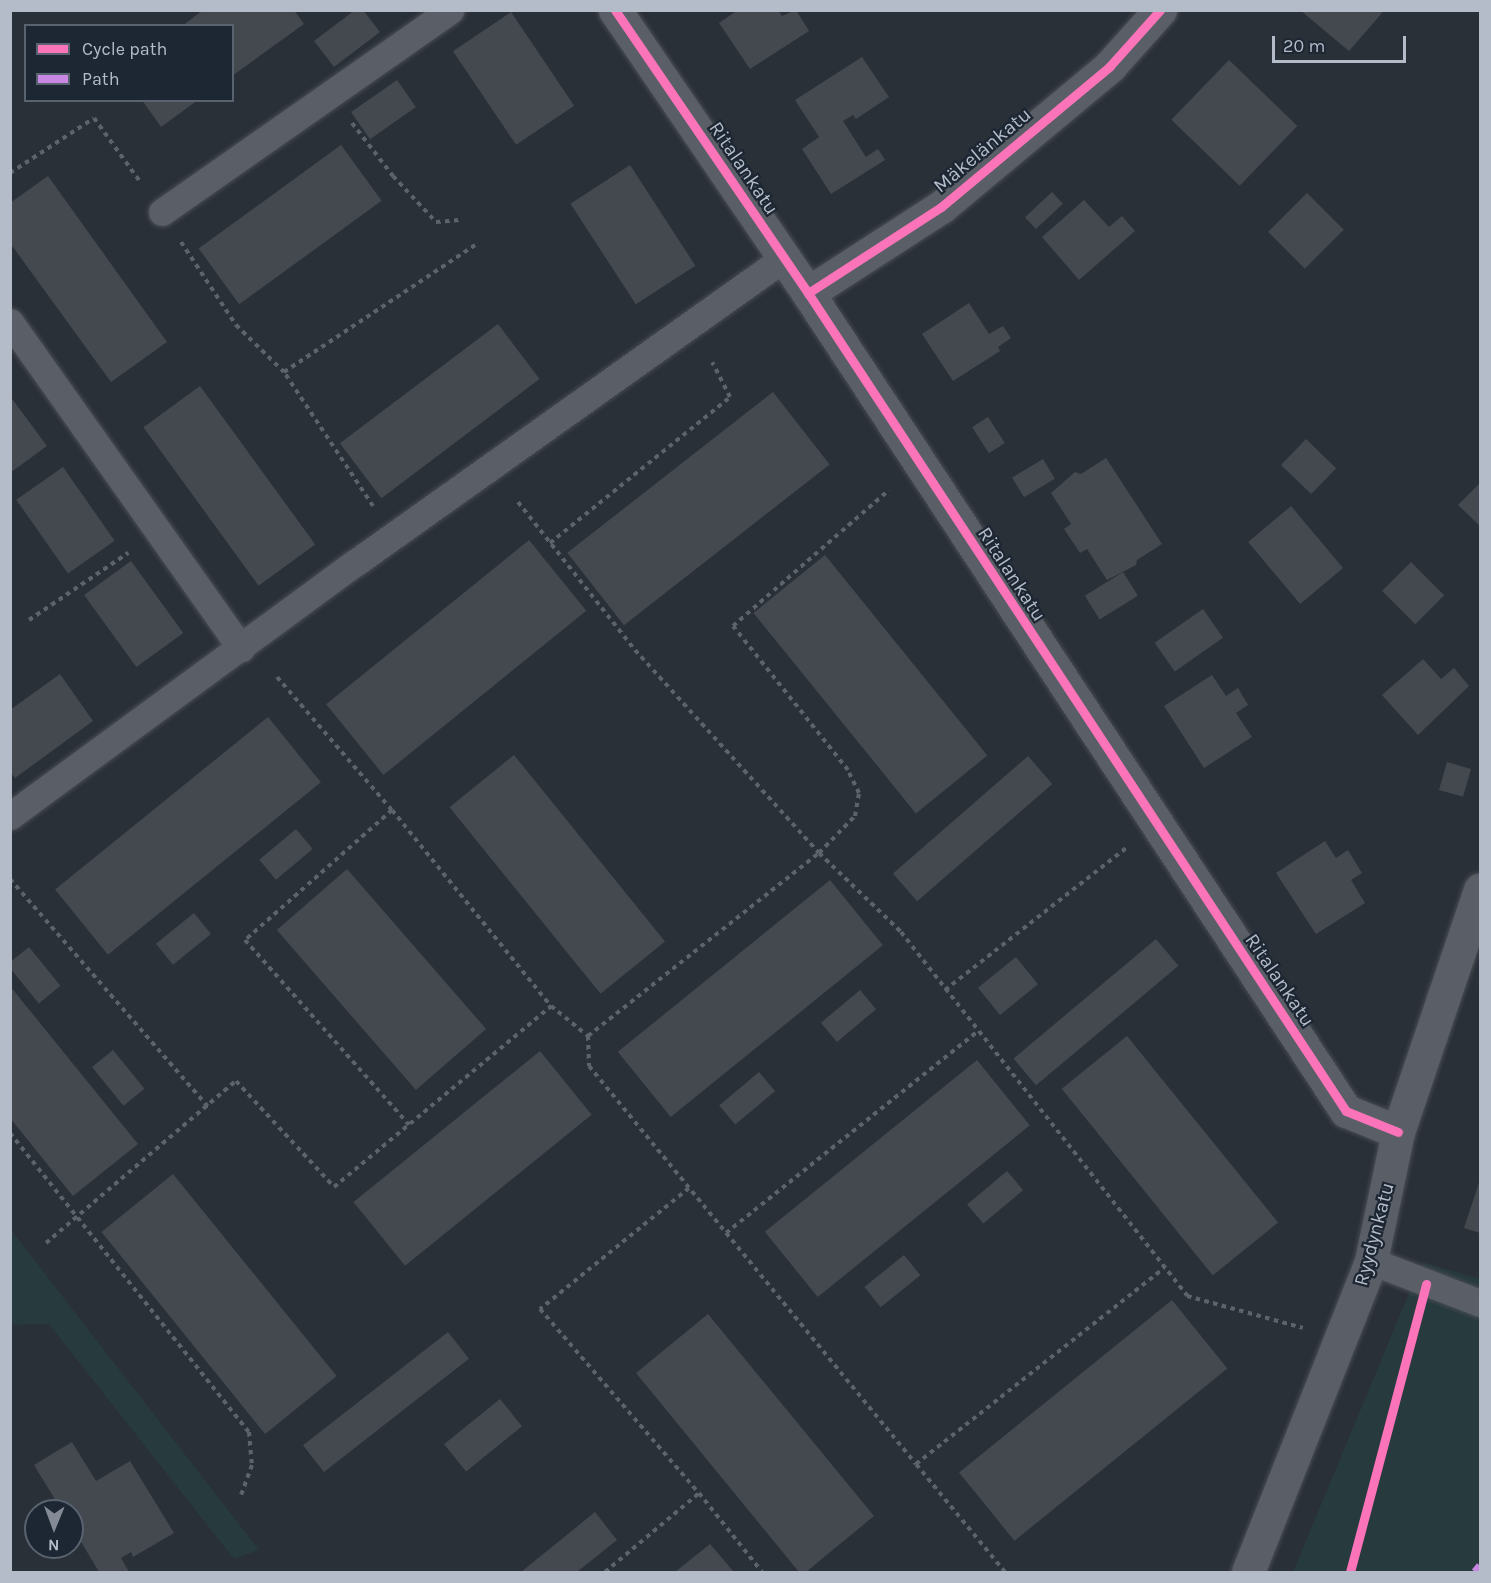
<!DOCTYPE html>
<meta charset="utf-8">
<style>
body{margin:0}
#map{position:relative;width:1491px;height:1583px;overflow:hidden;background:#2a3038;font-family:Karla,sans-serif}
div>[style]{position:absolute}
.green>*{inset:0;background:#273a3e}
.building>*{inset:0;background:#444950;transform-origin:0 0}
.path>*{height:4px;margin-top:-2px;transform-origin:0;background:repeating-linear-gradient(90deg,#5d636a 0 4.5px,transparent 0 9px)}
.roads{filter:drop-shadow(0 0 2px #484c53) drop-shadow(0 0 2px #484c53)}
.service>*{height:27px;margin:-13.5px;padding:0 13.5px;transform-origin:13.5px;border-radius:13.5px;background:#5a5e66}
.minor>*{height:33px;margin:-16.5px;padding:0 16.5px;transform-origin:16.5px;border-radius:16.5px;background:#5a5e66}
.tertiary>*{height:33px;margin:-16.5px;padding:0 16.5px;transform-origin:16.5px;border-radius:16.5px;background:#5a5e66}
.quiet>*{height:8px;margin-top:-4px;transform-origin:0;background:repeating-linear-gradient(90deg,#c787e3 0 15px,transparent 0 23px)}
.cycleway>*{height:9px;margin:-4.5px;padding:0 4.5px;transform-origin:4.5px;border-radius:4.5px;background:#fb73b8}
span{translate:-50% -50%;white-space:nowrap;text-align:center;line-height:1.15;-webkit-text-stroke:4.5px #1d2633;paint-order:stroke}
.street-label{font-size:20px;color:#b4bcc9}
.frame{position:absolute;inset:0;border:12px solid #b4bcc9;pointer-events:none}
.legend{position:absolute;left:24px;top:24px;width:210px;height:78px;box-sizing:border-box;background:#1d2633;border:2px solid #59626f;margin:0;padding:8px 10px;list-style:none;font-size:18px;color:#b4bcc9}
.legend li{display:flex;align-items:center;gap:12px;height:30px}
.legend b{width:30px;border:2px solid #59626f}
.north{position:absolute;left:24px;top:1499px;width:60px;height:60px;box-sizing:border-box;background:#1d2633;border:2px solid #59626f;border-radius:50%;rotate:181deg;font-size:16px;font-weight:700;line-height:24px;text-align:center;color:#b4bcc9}
.north::after{content:'';display:block;margin:auto;width:21px;height:27px;background:#848b96;clip-path:polygon(50% 0,100% 100%,50% 72%,0 100%)}
.scale{position:absolute;left:1272px;top:36px;width:134px;height:27px;box-sizing:border-box;border:3px solid #b4bcc9;border-top:0;padding-left:8px;font-size:18px;line-height:21px;white-space:nowrap;color:#b4bcc9;-webkit-text-stroke:4px #1d2633;paint-order:stroke}
</style>
<div id="map">
<div class="green">
<div style="clip-path:polygon(11px 1230px,259px 1550px,234px 1559px,49px 1324px,11px 1325px)"></div>
<div style="clip-path:polygon(1422px 1262px,1480px 1279px,1480px 1572px,1293px 1572px)"></div>
</div>
<div class="building">
<div style="clip-path:polygon(203px 10px,294px 10px,304px 24px,232px 76px,232px 26px,182px 26px)"></div>
<div style="clip-path:polygon(355px 10px,363px 10px,380px 32px,334px 67px,314px 41px)"></div>
<div style="clip-path:polygon(738px 10px,778px 10px,782px 16px,796px 10px,809px 31px,750px 69px,719px 23px)"></div>
<div style="clip-path:polygon(1300px 10px,1379px 10px,1382px 13px,1349px 51px)"></div>
<div style="left:511px;top:12px;width:113px;height:70px;rotate:56deg"></div>
<div style="clip-path:polygon(862px 57px,889px 97px,856px 119px,853px 115px,843px 121px,866px 157px,878px 149px,885px 160px,831px 194px,802px 149px,819px 137px,795px 100px)"></div>
<div style="left:1229px;top:60px;width:95px;height:83px;rotate:44deg"></div>
<div style="left:397px;top:80px;width:33px;height:56px;rotate:55deg"></div>
<div style="clip-path:polygon(142px 100px,198px 100px,161px 127px)"></div>
<div style="left:341px;top:145px;width:69px;height:176px;rotate:54deg"></div>
<div style="left:630px;top:165px;width:120px;height:71px;rotate:57deg"></div>
<div style="clip-path:polygon(48px 176px,167px 342px,111px 382px,10px 243px,10px 203px)"></div>
<div style="left:1052px;top:192px;width:16px;height:37px;rotate:47deg"></div>
<div style="left:1307px;top:193px;width:52px;height:55px;rotate:45deg"></div>
<div style="clip-path:polygon(1084px 200px,1109px 227px,1122px 216px,1135px 231px,1079px 280px,1042px 237px)"></div>
<div style="clip-path:polygon(969px 303px,989px 334px,1003px 326px,1011px 338px,998px 347px,1000px 351px,953px 381px,922px 334px)"></div>
<div style="left:498px;top:324px;width:69px;height:198px;rotate:53deg"></div>
<div style="left:200px;top:386px;width:196px;height:70px;rotate:54deg"></div>
<div style="left:773px;top:392px;width:92px;height:261px;rotate:52deg"></div>
<div style="clip-path:polygon(10px 396px,47px 446px,10px 473px)"></div>
<div style="left:988px;top:417px;width:31px;height:19px;rotate:57deg"></div>
<div style="left:1306px;top:439px;width:42px;height:36px;rotate:44deg"></div>
<div style="clip-path:polygon(1106px 458px,1162px 544px,1137px 560px,1136px 565px,1107px 580px,1087px 549px,1080px 553px,1064px 529px,1071px 524px,1051px 493px,1075px 472px,1081px 474px)"></div>
<div style="left:1043px;top:459px;width:23px;height:36px;rotate:59deg"></div>
<div style="left:63px;top:467px;width:90px;height:57px;rotate:55deg"></div>
<div style="clip-path:polygon(1480px 483px,1480px 526px,1458px 505px)"></div>
<div style="left:1291px;top:506px;width:81px;height:56px;rotate:50deg"></div>
<div style="left:529px;top:540px;width:91px;height:261px;rotate:51deg"></div>
<div style="left:825px;top:555px;width:258px;height:92px;rotate:51deg"></div>
<div style="left:131px;top:561px;width:89px;height:58px;rotate:54deg"></div>
<div style="left:1411px;top:562px;width:47px;height:41px;rotate:45deg"></div>
<div style="left:1123px;top:572px;width:28px;height:45px;rotate:58deg"></div>
<div style="left:1203px;top:609px;width:35px;height:59px;rotate:55deg"></div>
<div style="clip-path:polygon(1423px 659px,1441px 679px,1454px 668px,1469px 686px,1418px 735px,1382px 695px)"></div>
<div style="clip-path:polygon(60px 674px,93px 721px,15px 778px,10px 772px,10px 710px)"></div>
<div style="clip-path:polygon(1212px 675px,1226px 696px,1238px 688px,1248px 705px,1236px 713px,1252px 737px,1204px 768px,1164px 706px)"></div>
<div style="left:268px;top:717px;width:84px;height:274px;rotate:51deg"></div>
<div style="left:514px;top:755px;width:240px;height:83px;rotate:51deg"></div>
<div style="left:1028px;top:756px;width:37px;height:179px;rotate:49deg"></div>
<div style="left:1447px;top:762px;width:25px;height:29px;rotate:16deg"></div>
<div style="left:296px;top:829px;width:26px;height:48px;rotate:50deg"></div>
<div style="clip-path:polygon(1325px 841px,1336px 858px,1348px 850px,1362px 873px,1351px 880px,1365px 903px,1316px 934px,1276px 873px)"></div>
<div style="left:347px;top:869px;width:212px;height:93px;rotate:49deg"></div>
<div style="left:830px;top:880px;width:84px;height:273px;rotate:51deg"></div>
<div style="left:194px;top:913px;width:27px;height:49px;rotate:51deg"></div>
<div style="left:1156px;top:939px;width:35px;height:186px;rotate:50deg"></div>
<div style="left:29px;top:947px;width:50px;height:28px;rotate:51deg"></div>
<div style="left:1016px;top:957px;width:35px;height:49px;rotate:51deg"></div>
<div style="clip-path:polygon(10px 986px,138px 1144px,73px 1196px,10px 1118px)"></div>
<div style="left:860px;top:990px;width:25px;height:51px;rotate:50deg"></div>
<div style="left:1127px;top:1036px;width:240px;height:84px;rotate:51deg"></div>
<div style="left:113px;top:1050px;width:50px;height:27px;rotate:51deg"></div>
<div style="left:540px;top:1051px;width:82px;height:240px;rotate:51deg"></div>
<div style="left:977px;top:1060px;width:84px;height:273px;rotate:51deg"></div>
<div style="left:759px;top:1072px;width:25px;height:52px;rotate:50deg"></div>
<div style="left:1007px;top:1171px;width:25px;height:52px;rotate:50deg"></div>
<div style="left:173px;top:1174px;width:260px;height:92px;rotate:51deg"></div>
<div style="clip-path:polygon(1480px 1180px,1480px 1233px,1464px 1228px)"></div>
<div style="left:904px;top:1255px;width:26px;height:51px;rotate:51deg"></div>
<div style="left:1172px;top:1300px;width:88px;height:274px;rotate:51deg"></div>
<div style="clip-path:polygon(708px 1314px,874px 1516px,806px 1572px,799px 1572px,636px 1373px)"></div>
<div style="left:448px;top:1332px;width:34px;height:184px;rotate:52deg"></div>
<div style="left:500px;top:1399px;width:35px;height:72px;rotate:51deg"></div>
<div style="clip-path:polygon(72px 1442px,96px 1481px,130px 1461px,174px 1533px,133px 1557px,131px 1552px,121px 1558px,129px 1572px,99px 1572px,80px 1540px,74px 1544px,72px 1540px,72px 1511px,62px 1511px,34px 1465px)"></div>
<div style="clip-path:polygon(595px 1512px,617px 1540px,577px 1572px,521px 1572px)"></div>
<div style="clip-path:polygon(710px 1544px,734px 1572px,675px 1572px)"></div>
</div>
<div class="path">
<div style="left:352px;top:123px;width:67px;rotate:52.3deg"></div>
<div style="left:393px;top:176px;width:63px;rotate:46.9deg"></div>
<div style="left:436px;top:222px;width:24px;rotate:-5deg"></div>
<div style="left:10px;top:173px;width:100px;rotate:-33.2deg"></div>
<div style="left:94px;top:118px;width:80px;rotate:54.1deg"></div>
<div style="left:181px;top:242px;width:100px;rotate:56.5deg"></div>
<div style="left:236px;top:325px;width:67px;rotate:44.4deg"></div>
<div style="left:518px;top:502px;width:189px;rotate:51.7deg"></div>
<div style="left:635px;top:650px;width:274px;rotate:47.8deg"></div>
<div style="left:819px;top:853px;width:114px;rotate:43.9deg"></div>
<div style="left:901px;top:932px;width:463px;rotate:51.8deg"></div>
<div style="left:1187px;top:1296px;width:120px;rotate:15.4deg"></div>
<div style="left:373px;top:506px;width:161px;rotate:-123.6deg"></div>
<div style="left:284px;top:372px;width:232px;rotate:-33.6deg"></div>
<div style="left:550px;top:543px;width:232px;rotate:-39deg"></div>
<div style="left:730px;top:397px;width:39px;rotate:-117deg"></div>
<div style="left:29px;top:620px;width:120px;rotate:-34.1deg"></div>
<div style="left:277px;top:677px;width:176px;rotate:49.2deg"></div>
<div style="left:392px;top:810px;width:252px;rotate:51deg"></div>
<div style="left:551px;top:1006px;width:48px;rotate:39deg"></div>
<div style="left:588px;top:1036px;width:295px;rotate:-38.4deg"></div>
<div style="left:819px;top:853px;width:52px;rotate:-45.8deg"></div>
<div style="left:855px;top:816px;width:23px;rotate:-80deg"></div>
<div style="left:859px;top:793px;width:25px;rotate:-116deg"></div>
<div style="left:848px;top:770px;width:184px;rotate:-128.6deg"></div>
<div style="left:733px;top:626px;width:207px;rotate:-41.1deg"></div>
<div style="left:392px;top:810px;width:196px;rotate:138.5deg"></div>
<div style="left:245px;top:940px;width:247px;rotate:48.4deg"></div>
<div style="left:10px;top:879px;width:301px;rotate:49deg"></div>
<div style="left:945px;top:990px;width:230px;rotate:-38.1deg"></div>
<div style="left:588px;top:1036px;width:30px;rotate:88deg"></div>
<div style="left:589px;top:1066px;width:515px;rotate:50.59deg"></div>
<div style="left:10px;top:1133px;width:383px;rotate:51.4deg"></div>
<div style="left:249px;top:1432px;width:33px;rotate:85deg"></div>
<div style="left:252px;top:1465px;width:33px;rotate:110deg"></div>
<div style="left:689px;top:1188px;width:192px;rotate:140.9deg"></div>
<div style="left:540px;top:1309px;width:243px;rotate:49.2deg"></div>
<div style="left:726px;top:1233px;width:322px;rotate:-38.7deg"></div>
<div style="left:46px;top:1243px;width:250px;rotate:-40.5deg"></div>
<div style="left:236px;top:1081px;width:144px;rotate:47.2deg"></div>
<div style="left:334px;top:1187px;width:283px;rotate:-39.8deg"></div>
<div style="left:605px;top:1572px;width:123px;rotate:-40deg"></div>
<div style="left:699px;top:1493px;width:101px;rotate:51.4deg"></div>
<div style="left:1005px;top:1572px;width:140px;rotate:-129.5deg"></div>
<div style="left:916px;top:1464px;width:316px;rotate:-38.3deg"></div>
</div>
<div class="roads">
<div class="service">
<div style="left:162px;top:212px;width:352px;rotate:-35deg"></div>
<div style="left:10px;top:322px;width:400px;rotate:54.7deg"></div>
<div style="left:10px;top:816px;width:428px;rotate:-36.3deg"></div>
<div style="left:355px;top:563px;width:526px;rotate:-35.41deg"></div>
<div style="left:1371px;top:1261px;width:117px;rotate:21.1deg"></div>
</div>
<div class="minor">
<div style="left:615px;top:10px;width:343px;rotate:55.7deg"></div>
<div style="left:808px;top:293px;width:979px;rotate:56.67deg"></div>
<div style="left:1346px;top:1111px;width:56px;rotate:22deg"></div>
<div style="left:808px;top:293px;width:158px;rotate:-32.9deg"></div>
<div style="left:941px;top:207px;width:220px;rotate:-39.8deg"></div>
<div style="left:1110px;top:66px;width:75px;rotate:-48.2deg"></div>
</div>
<div class="tertiary">
<div style="left:1248px;top:1572px;width:334px;rotate:-68.4deg"></div>
<div style="left:1371px;top:1261px;width:132px;rotate:-78.2deg"></div>
<div style="left:1398px;top:1132px;width:256px;rotate:-71.3deg"></div>
</div>
</div>
<div class="quiet">
<div style="left:1475px;top:1572px;width:8px;rotate:-50deg"></div>
</div>
<div class="cycleway">
<div style="left:615px;top:10px;width:343px;rotate:55.7deg"></div>
<div style="left:808px;top:293px;width:979px;rotate:56.67deg"></div>
<div style="left:1346px;top:1111px;width:56px;rotate:22deg"></div>
<div style="left:808px;top:293px;width:158px;rotate:-32.9deg"></div>
<div style="left:941px;top:207px;width:220px;rotate:-39.8deg"></div>
<div style="left:1110px;top:66px;width:75px;rotate:-48.2deg"></div>
<div style="left:1350px;top:1572px;width:298px;rotate:-75.2deg"></div>
</div>
<div class="street-label">
<span style="left:982px;top:150px;rotate:-40deg">Mäkelänkatu</span>
<span style="left:744px;top:168px;rotate:56deg">Ritalankatu</span>
<span style="left:1012px;top:574px;rotate:57deg">Ritalankatu</span>
<span style="left:1280px;top:980px;rotate:56deg">Ritalankatu</span>
<span style="left:1374px;top:1234px;rotate:-75deg">Ryydynkatu</span>
</div>
<div class="frame"></div>
<ul class="legend">
<li><b style="height:8px;background:#fb73b8"></b>Cycle path</li>
<li><b style="height:8px;background:#c787e3"></b>Path</li>
</ul>
<div class="north">N</div>
<div class="scale">20 m</div>
</div>
